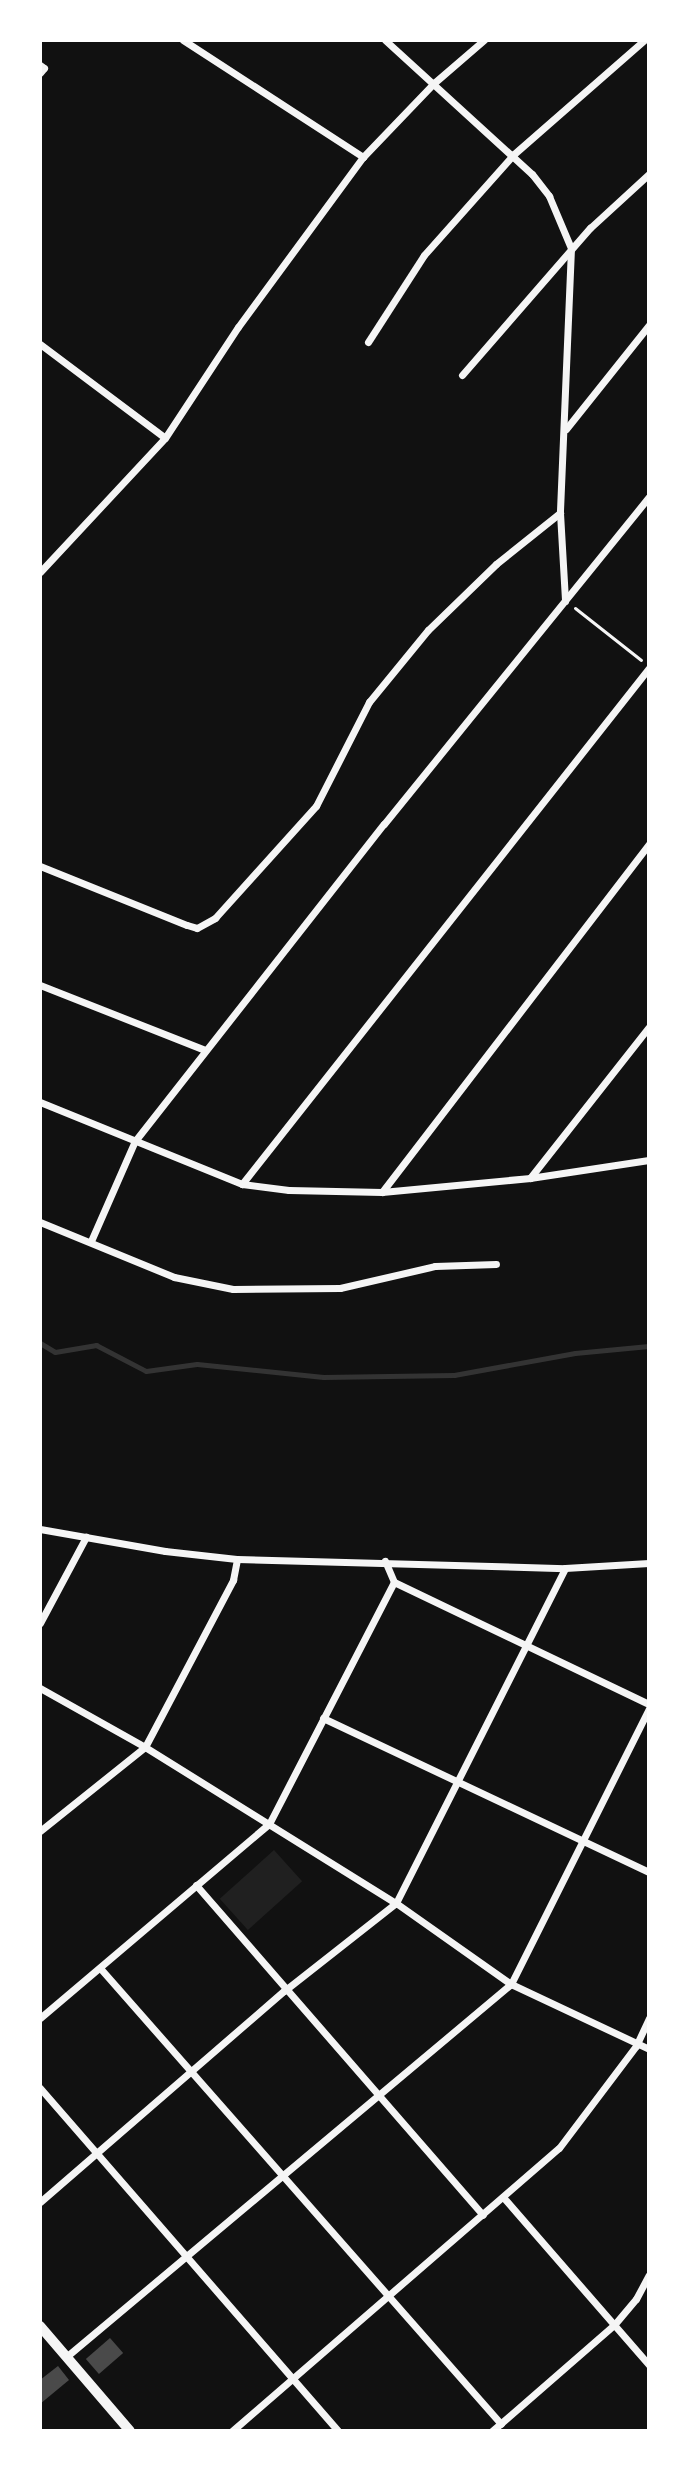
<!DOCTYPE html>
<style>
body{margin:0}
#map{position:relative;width:689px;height:2471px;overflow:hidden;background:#111;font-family:Quicksand,sans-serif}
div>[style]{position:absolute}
.green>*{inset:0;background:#202020;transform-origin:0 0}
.stream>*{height:5px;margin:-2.5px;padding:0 2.5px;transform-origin:2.5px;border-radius:2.5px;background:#333}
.building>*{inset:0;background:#4a4a4a;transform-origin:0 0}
.path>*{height:3px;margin:-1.5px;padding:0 1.5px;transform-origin:1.5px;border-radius:1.5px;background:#f5f5f5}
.minor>*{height:7px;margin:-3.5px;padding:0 3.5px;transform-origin:3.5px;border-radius:3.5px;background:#f5f5f5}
.secondary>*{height:10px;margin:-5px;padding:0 5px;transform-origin:5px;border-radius:5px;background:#f5f5f5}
span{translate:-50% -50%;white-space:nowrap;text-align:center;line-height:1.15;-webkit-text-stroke:8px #fff;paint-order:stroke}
.frame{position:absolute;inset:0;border:42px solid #fff;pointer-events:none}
</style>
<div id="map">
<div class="green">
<div style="left:274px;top:1850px;width:42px;height:73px;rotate:48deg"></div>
</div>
<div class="stream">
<div style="left:40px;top:1343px;width:17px;rotate:31deg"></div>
<div style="left:55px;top:1352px;width:42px;rotate:-9.7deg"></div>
<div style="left:96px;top:1345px;width:56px;rotate:27.5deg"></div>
<div style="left:146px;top:1371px;width:51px;rotate:-7.8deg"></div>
<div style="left:197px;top:1364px;width:127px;rotate:5.9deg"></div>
<div style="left:323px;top:1377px;width:131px;rotate:-0.9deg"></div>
<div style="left:454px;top:1375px;width:123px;rotate:-10.3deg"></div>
<div style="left:575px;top:1353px;width:74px;rotate:-5.4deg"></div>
</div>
<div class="building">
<div style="left:110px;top:2338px;width:20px;height:32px;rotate:49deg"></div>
<div style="clip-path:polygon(58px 2366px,69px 2380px,40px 2404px,40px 2380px)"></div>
</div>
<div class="path">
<div style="left:575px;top:608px;width:84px;rotate:38.2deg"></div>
</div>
<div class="minor">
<div style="left:183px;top:40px;width:215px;rotate:33deg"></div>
<div style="left:385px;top:40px;width:199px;rotate:42.4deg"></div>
<div style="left:532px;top:174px;width:28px;rotate:52deg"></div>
<div style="left:549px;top:196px;width:56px;rotate:67.1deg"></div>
<div style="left:571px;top:248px;width:265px;rotate:92.4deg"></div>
<div style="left:560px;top:513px;width:88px;rotate:86.7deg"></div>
<div style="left:40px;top:65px;width:5px;rotate:37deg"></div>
<div style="left:44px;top:68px;width:6px;rotate:129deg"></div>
<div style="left:368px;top:342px;width:103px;rotate:-57.2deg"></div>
<div style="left:424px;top:255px;width:135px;rotate:-48.3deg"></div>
<div style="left:514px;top:154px;width:173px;rotate:-41.2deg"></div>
<div style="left:40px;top:344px;width:156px;rotate:36.9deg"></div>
<div style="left:462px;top:375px;width:195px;rotate:-49deg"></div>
<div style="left:590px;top:228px;width:80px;rotate:-42.5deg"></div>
<div style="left:566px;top:429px;width:133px;rotate:-51.4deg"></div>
<div style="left:40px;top:572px;width:183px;rotate:-47deg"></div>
<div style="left:165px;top:438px;width:133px;rotate:-56.7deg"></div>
<div style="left:238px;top:327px;width:211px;rotate:-53.7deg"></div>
<div style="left:363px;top:157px;width:103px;rotate:-46.2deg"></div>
<div style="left:434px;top:83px;width:66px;rotate:-40.7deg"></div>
<div style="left:40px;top:866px;width:158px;rotate:21.9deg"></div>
<div style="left:187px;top:925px;width:10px;rotate:17deg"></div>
<div style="left:197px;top:928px;width:21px;rotate:-29deg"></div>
<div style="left:215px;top:918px;width:151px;rotate:-48deg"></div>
<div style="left:316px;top:806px;width:117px;rotate:-63deg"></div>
<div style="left:369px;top:702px;width:93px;rotate:-50.7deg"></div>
<div style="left:428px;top:630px;width:95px;rotate:-44.1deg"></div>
<div style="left:496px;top:564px;width:82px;rotate:-38.6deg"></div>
<div style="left:40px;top:985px;width:177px;rotate:21.5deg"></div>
<div style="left:40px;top:1102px;width:218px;rotate:22.1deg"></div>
<div style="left:242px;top:1184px;width:47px;rotate:7.3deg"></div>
<div style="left:289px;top:1190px;width:93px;rotate:1.2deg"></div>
<div style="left:382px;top:1192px;width:149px;rotate:-5.4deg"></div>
<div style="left:530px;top:1178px;width:120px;rotate:-8.6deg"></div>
<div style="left:530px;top:1178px;width:192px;rotate:-51.8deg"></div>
<div style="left:242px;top:1184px;width:657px;rotate:-51.74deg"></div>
<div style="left:382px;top:1192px;width:439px;rotate:-52.5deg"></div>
<div style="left:40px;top:1222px;width:145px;rotate:22.3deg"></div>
<div style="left:174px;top:1277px;width:60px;rotate:11.5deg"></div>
<div style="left:233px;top:1289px;width:107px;rotate:-0.5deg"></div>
<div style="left:340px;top:1288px;width:98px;rotate:-13deg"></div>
<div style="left:435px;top:1266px;width:61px;rotate:-1.9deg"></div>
<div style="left:91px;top:1241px;width:109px;rotate:-66.3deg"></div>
<div style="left:135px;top:1141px;width:403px;rotate:-51.9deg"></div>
<div style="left:384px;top:824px;width:421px;rotate:-51deg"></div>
<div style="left:40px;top:1529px;width:127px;rotate:10deg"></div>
<div style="left:165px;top:1551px;width:72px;rotate:6.3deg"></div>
<div style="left:237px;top:1559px;width:328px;rotate:1.6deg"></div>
<div style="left:565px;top:1568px;width:84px;rotate:-3.4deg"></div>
<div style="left:394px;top:1582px;width:283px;rotate:25.6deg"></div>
<div style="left:40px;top:1623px;width:98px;rotate:-61.9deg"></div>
<div style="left:40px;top:1688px;width:120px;rotate:29.3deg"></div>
<div style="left:145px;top:1747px;width:296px;rotate:31.9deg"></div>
<div style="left:396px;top:1903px;width:141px;rotate:35.2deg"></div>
<div style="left:511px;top:1984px;width:153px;rotate:25.2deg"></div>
<div style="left:323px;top:1718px;width:361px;rotate:25.3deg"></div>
<div style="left:40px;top:1831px;width:134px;rotate:-38.7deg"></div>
<div style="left:145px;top:1747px;width:189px;rotate:-62.2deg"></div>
<div style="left:233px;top:1580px;width:21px;rotate:-79deg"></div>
<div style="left:196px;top:1885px;width:437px;rotate:49deg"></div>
<div style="left:100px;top:1968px;width:607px;rotate:48.67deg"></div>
<div style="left:40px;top:2018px;width:300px;rotate:-40.3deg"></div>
<div style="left:269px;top:1824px;width:272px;rotate:-62.7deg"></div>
<div style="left:394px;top:1582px;width:23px;rotate:-113deg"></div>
<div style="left:40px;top:2088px;width:454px;rotate:49deg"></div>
<div style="left:503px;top:2197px;width:223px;rotate:49deg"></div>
<div style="left:40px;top:2202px;width:323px;rotate:-40.9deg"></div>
<div style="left:284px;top:1991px;width:142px;rotate:-38.2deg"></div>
<div style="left:396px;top:1903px;width:375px;rotate:-63.2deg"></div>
<div style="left:66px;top:2357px;width:581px;rotate:-39.97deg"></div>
<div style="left:511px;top:1984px;width:309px;rotate:-63.4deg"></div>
<div style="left:232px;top:2431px;width:432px;rotate:-40.9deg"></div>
<div style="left:559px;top:2148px;width:128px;rotate:-53deg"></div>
<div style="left:636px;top:2046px;width:31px;rotate:-65deg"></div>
<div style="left:492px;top:2431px;width:162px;rotate:-41deg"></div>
<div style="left:614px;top:2325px;width:34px;rotate:-50deg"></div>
<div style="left:636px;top:2299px;width:27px;rotate:-62deg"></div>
</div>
<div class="secondary">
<div style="left:40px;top:2326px;width:138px;rotate:49.4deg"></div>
</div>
<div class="frame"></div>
</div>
